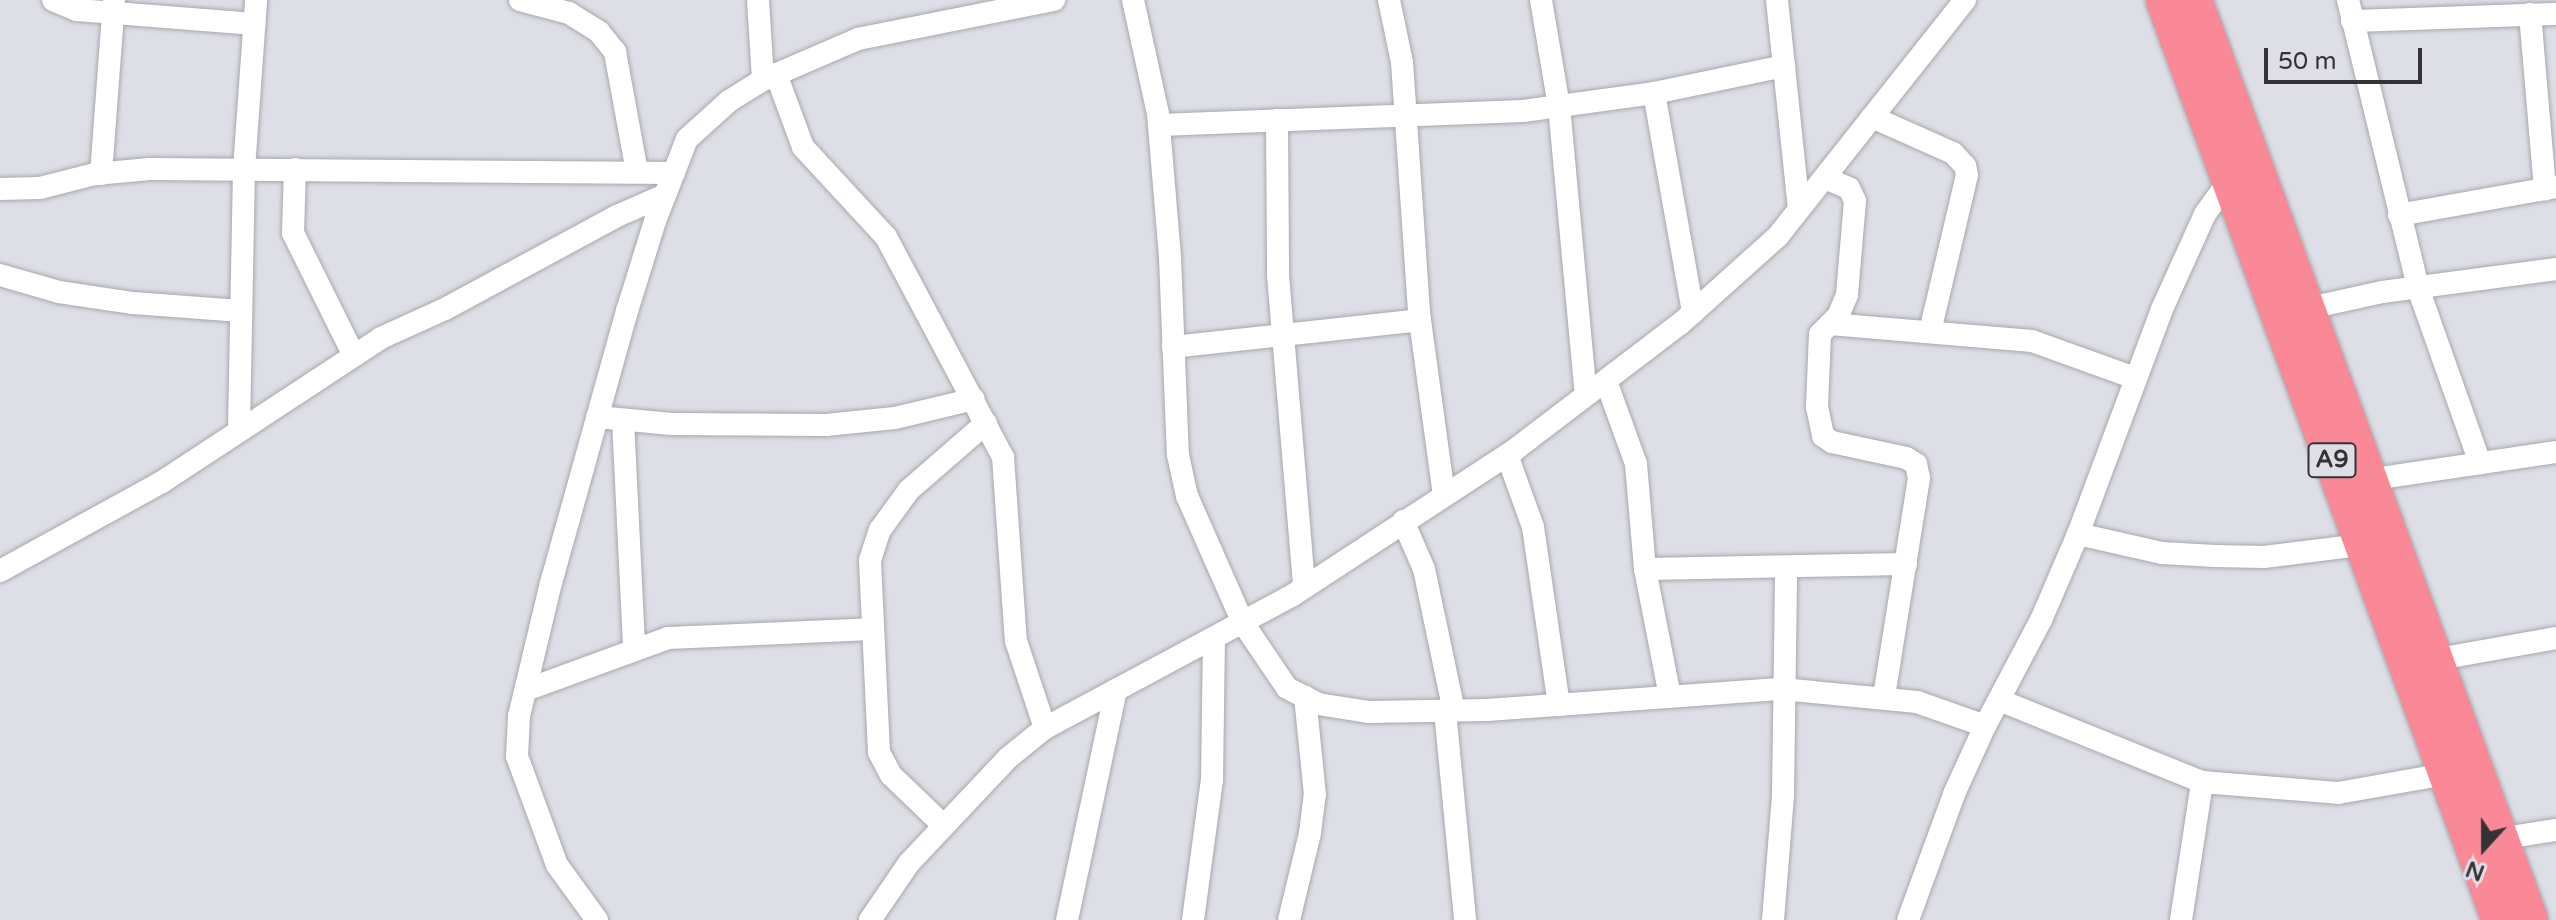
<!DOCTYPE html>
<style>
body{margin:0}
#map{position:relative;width:2556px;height:920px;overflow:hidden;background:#dedfe6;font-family:"Varela Round",sans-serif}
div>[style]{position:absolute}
.roads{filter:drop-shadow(0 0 2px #a7a8af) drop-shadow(0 0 2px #a7a8af)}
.street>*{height:22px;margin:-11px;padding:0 11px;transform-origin:11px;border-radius:11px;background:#fff}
.highway>*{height:38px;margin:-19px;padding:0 19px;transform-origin:19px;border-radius:19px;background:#f98996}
span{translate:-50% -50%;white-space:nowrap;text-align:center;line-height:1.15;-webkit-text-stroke:6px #dedfe6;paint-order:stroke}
.shield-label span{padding:2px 6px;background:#dedfe6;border:2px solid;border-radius:6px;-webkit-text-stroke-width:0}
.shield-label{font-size:24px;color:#333336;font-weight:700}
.north{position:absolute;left:2444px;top:808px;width:80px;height:80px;-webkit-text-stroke:6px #dedfe6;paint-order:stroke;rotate:201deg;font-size:22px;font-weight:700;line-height:32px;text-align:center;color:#333336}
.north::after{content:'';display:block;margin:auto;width:28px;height:36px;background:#333336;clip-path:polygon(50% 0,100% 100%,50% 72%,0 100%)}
.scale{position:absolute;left:2264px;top:48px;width:158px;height:36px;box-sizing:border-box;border:4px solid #333336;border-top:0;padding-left:10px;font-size:24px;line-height:28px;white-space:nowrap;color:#333336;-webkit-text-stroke:6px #dedfe6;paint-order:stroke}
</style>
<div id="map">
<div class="roads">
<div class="street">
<div style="left:53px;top:0;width:26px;rotate:23deg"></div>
<div style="left:77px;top:10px;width:178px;rotate:4.5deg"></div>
<div style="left:520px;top:0;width:51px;rotate:14.9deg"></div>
<div style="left:569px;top:13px;width:36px;rotate:32deg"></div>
<div style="left:599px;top:32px;width:26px;rotate:51deg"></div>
<div style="left:615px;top:52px;width:122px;rotate:79.6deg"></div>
<div style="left:758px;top:0;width:80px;rotate:86.4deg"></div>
<div style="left:1133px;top:0;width:117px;rotate:77.6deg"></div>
<div style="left:1158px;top:114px;width:144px;rotate:85.2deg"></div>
<div style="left:1170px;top:258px;width:197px;rotate:87.7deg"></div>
<div style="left:1178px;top:455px;width:42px;rotate:77.6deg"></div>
<div style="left:1187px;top:496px;width:139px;rotate:66.2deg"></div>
<div style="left:1243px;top:623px;width:78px;rotate:55.9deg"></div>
<div style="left:1287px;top:688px;width:35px;rotate:27deg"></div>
<div style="left:1318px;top:704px;width:52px;rotate:8.9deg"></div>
<div style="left:1369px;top:712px;width:118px;rotate:-1deg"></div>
<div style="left:1487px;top:710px;width:296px;rotate:-4.1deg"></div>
<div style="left:1782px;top:689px;width:136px;rotate:5.5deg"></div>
<div style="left:1917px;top:702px;width:72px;rotate:19.4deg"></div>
<div style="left:1389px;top:0;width:63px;rotate:78.2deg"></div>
<div style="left:1402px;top:62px;width:252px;rotate:86.1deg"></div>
<div style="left:1419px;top:313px;width:184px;rotate:82.2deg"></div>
<div style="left:1541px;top:0;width:108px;rotate:80.4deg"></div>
<div style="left:1559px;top:106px;width:290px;rotate:84.7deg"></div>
<div style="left:1777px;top:0;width:210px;rotate:84deg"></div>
<div style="left:2348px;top:0;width:296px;rotate:76.3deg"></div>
<div style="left:2418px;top:288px;width:186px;rotate:70.5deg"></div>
<div style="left:2530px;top:14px;width:176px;rotate:85.1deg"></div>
<div style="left:2352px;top:21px;width:204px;rotate:-2deg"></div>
<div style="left:776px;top:74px;width:78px;rotate:69.7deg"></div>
<div style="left:803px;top:147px;width:122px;rotate:47.3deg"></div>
<div style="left:886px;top:237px;width:249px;rotate:62deg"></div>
<div style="left:1003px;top:457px;width:184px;rotate:86deg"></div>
<div style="left:1016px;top:641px;width:92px;rotate:71.6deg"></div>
<div style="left:1654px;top:93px;width:223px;rotate:79.9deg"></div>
<div style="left:1872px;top:117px;width:89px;rotate:24deg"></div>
<div style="left:1953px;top:153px;width:18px;rotate:47deg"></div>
<div style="left:1965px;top:166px;width:9px;rotate:77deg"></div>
<div style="left:1967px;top:175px;width:160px;rotate:103.3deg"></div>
<div style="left:1277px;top:120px;width:155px;rotate:89.6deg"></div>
<div style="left:1278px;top:275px;width:313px;rotate:85.2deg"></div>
<div style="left:1159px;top:125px;width:364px;rotate:-2.2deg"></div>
<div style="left:1523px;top:111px;width:132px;rotate:-7.8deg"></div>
<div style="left:1654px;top:93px;width:133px;rotate:-11.7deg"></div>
<div style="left:295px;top:169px;width:64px;rotate:91.8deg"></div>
<div style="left:293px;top:233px;width:137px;rotate:63.6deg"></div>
<div style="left:101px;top:174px;width:174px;rotate:-85.7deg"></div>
<div style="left:1825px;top:178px;width:26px;rotate:23deg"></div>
<div style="left:1849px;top:188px;width:14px;rotate:65deg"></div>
<div style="left:1855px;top:201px;width:94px;rotate:94.9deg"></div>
<div style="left:1847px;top:295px;width:23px;rotate:113deg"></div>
<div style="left:1838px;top:316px;width:25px;rotate:135deg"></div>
<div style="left:1820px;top:334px;width:73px;rotate:92.4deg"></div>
<div style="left:1817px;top:407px;width:30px;rotate:78deg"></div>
<div style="left:1823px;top:436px;width:11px;rotate:34deg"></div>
<div style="left:1832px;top:442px;width:76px;rotate:12.2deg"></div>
<div style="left:1906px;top:458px;width:12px;rotate:31deg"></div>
<div style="left:1916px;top:464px;width:14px;rotate:78deg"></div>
<div style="left:1919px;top:478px;width:222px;rotate:99.1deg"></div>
<div style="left:0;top:189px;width:40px;rotate:-1.4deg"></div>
<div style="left:40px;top:188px;width:57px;rotate:-14.3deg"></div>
<div style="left:95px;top:174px;width:55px;rotate:-5.2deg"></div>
<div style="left:150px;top:169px;width:524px;rotate:0.44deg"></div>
<div style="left:2399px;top:215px;width:159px;rotate:-10.1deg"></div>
<div style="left:0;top:275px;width:61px;rotate:16.1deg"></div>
<div style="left:59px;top:292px;width:75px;rotate:8.5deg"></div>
<div style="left:133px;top:303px;width:108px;rotate:4.2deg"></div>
<div style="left:2305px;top:309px;width:79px;rotate:-12.4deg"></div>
<div style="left:2382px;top:292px;width:176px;rotate:-7.5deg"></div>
<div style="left:1830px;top:324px;width:203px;rotate:4.8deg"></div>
<div style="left:2032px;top:341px;width:109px;rotate:19.8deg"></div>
<div style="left:1173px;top:347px;width:248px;rotate:-6.2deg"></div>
<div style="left:1606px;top:381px;width:88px;rotate:70.1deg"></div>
<div style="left:1636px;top:464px;width:105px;rotate:85.1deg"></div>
<div style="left:1645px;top:569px;width:130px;rotate:78.9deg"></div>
<div style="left:597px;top:417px;width:75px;rotate:5.3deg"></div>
<div style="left:672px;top:424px;width:154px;rotate:0.4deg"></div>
<div style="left:826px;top:425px;width:69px;rotate:-5.8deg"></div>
<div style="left:895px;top:418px;width:81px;rotate:-13.5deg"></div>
<div style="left:623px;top:420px;width:229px;rotate:87.2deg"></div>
<div style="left:239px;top:429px;width:260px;rotate:-88.9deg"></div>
<div style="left:244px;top:169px;width:169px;rotate:-85.9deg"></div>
<div style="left:1507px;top:455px;width:77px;rotate:70.1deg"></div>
<div style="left:1533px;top:527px;width:180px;rotate:81.7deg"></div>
<div style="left:2367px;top:480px;width:191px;rotate:-8.4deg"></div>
<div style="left:1403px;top:521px;width:52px;rotate:66.4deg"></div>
<div style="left:1424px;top:569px;width:145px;rotate:78.1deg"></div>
<div style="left:2078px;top:534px;width:86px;rotate:12.7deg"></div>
<div style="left:2162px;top:553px;width:53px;rotate:3.2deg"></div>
<div style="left:2215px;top:556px;width:49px;rotate:1.2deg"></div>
<div style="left:2264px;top:557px;width:98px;rotate:-7.1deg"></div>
<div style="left:1645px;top:569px;width:261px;rotate:-1.1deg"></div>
<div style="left:0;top:571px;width:185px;rotate:-28.8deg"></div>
<div style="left:162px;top:482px;width:262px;rotate:-33.3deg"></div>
<div style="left:381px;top:338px;width:70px;rotate:-24.4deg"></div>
<div style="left:445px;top:309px;width:196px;rotate:-28.4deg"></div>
<div style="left:617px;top:216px;width:52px;rotate:-23.6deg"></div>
<div style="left:2433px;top:660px;width:125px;rotate:-10.1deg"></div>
<div style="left:526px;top:690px;width:151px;rotate:-20.1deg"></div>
<div style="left:668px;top:638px;width:204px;rotate:-2.5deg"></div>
<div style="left:1999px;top:700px;width:219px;rotate:22deg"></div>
<div style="left:2202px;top:782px;width:136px;rotate:4.6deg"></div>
<div style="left:2338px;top:793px;width:110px;rotate:-10deg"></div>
<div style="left:1445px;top:711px;width:210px;rotate:84.5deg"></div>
<div style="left:943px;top:825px;width:72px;rotate:-136.1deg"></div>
<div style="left:891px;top:775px;width:26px;rotate:-118deg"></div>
<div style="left:879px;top:752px;width:192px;rotate:-92.7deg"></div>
<div style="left:870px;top:560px;width:32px;rotate:-72deg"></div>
<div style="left:880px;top:530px;width:49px;rotate:-54.1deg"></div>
<div style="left:909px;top:490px;width:102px;rotate:-41deg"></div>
<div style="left:2499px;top:839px;width:58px;rotate:-9deg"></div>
<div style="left:597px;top:920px;width:68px;rotate:-126deg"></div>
<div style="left:557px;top:865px;width:116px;rotate:-110.2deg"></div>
<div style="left:517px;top:756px;width:40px;rotate:-87.1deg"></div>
<div style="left:519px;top:716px;width:137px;rotate:-76.5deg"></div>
<div style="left:551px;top:583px;width:282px;rotate:-74.4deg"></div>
<div style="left:627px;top:311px;width:94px;rotate:-72.7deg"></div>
<div style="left:655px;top:221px;width:88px;rotate:-68.7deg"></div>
<div style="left:687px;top:139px;width:57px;rotate:-42.1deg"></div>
<div style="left:729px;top:101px;width:40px;rotate:-32deg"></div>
<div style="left:763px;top:80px;width:103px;rotate:-23.3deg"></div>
<div style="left:858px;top:39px;width:200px;rotate:-11.3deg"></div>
<div style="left:870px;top:920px;width:69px;rotate:-55.6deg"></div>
<div style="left:909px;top:863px;width:144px;rotate:-46.7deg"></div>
<div style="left:1008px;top:758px;width:48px;rotate:-39deg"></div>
<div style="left:1045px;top:728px;width:281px;rotate:-28.2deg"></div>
<div style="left:1293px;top:595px;width:263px;rotate:-33.2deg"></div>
<div style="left:1513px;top:451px;width:210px;rotate:-37.3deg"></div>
<div style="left:1680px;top:324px;width:132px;rotate:-41.9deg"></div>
<div style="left:1778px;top:236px;width:301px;rotate:-51.6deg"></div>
<div style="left:1067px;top:920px;width:235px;rotate:-78deg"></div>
<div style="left:1193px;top:920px;width:141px;rotate:-82.3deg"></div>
<div style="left:1212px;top:780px;width:142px;rotate:-89.2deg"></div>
<div style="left:1289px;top:920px;width:89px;rotate:-76.4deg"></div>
<div style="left:1310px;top:833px;width:38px;rotate:-83deg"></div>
<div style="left:1315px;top:795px;width:99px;rotate:-95.8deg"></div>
<div style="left:1773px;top:920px;width:125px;rotate:-85.4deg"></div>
<div style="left:1783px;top:795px;width:228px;rotate:-89.2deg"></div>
<div style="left:1908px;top:920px;width:134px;rotate:-69.9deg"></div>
<div style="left:1954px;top:794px;width:75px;rotate:-65.5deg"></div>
<div style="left:1985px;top:726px;width:120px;rotate:-62.2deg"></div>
<div style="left:2041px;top:620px;width:94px;rotate:-66.7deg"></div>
<div style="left:2078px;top:534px;width:240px;rotate:-69.5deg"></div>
<div style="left:2162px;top:309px;width:104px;rotate:-65.6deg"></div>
<div style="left:2205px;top:214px;width:41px;rotate:-54deg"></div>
<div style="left:2181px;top:920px;width:140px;rotate:-81.3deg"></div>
</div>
<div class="highway">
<div style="left:2165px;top:0;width:979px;rotate:69.94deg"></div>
<div style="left:2193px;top:0;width:979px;rotate:69.94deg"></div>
</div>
</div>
<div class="shield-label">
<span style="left:2332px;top:460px">A9</span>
</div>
<div class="north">N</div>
<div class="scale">50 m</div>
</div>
